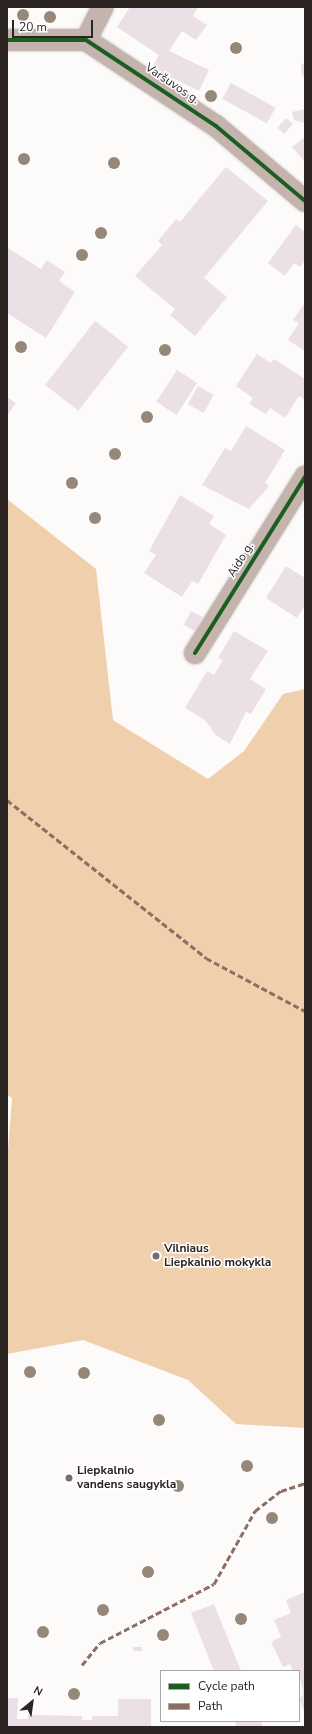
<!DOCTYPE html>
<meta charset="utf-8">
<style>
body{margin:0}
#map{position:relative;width:312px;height:1734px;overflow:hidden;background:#fdfafa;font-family:"Nunito Sans",sans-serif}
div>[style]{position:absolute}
.forest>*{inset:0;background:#f0cfac}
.building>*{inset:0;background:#ebe0e5;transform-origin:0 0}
.roads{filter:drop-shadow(0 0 1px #d7d4d4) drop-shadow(0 0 1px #d7d4d4)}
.street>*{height:22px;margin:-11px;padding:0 11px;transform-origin:11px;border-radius:11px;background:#c5b3ae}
.quiet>*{height:3px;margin-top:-1.5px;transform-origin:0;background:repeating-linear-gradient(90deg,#8d6e63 0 6px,transparent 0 9px)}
.cycleway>*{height:4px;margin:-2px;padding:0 2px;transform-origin:2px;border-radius:2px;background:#1b5e20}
.trees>*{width:12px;height:12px;margin:-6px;border-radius:50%;background:#968879}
.dots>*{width:11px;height:11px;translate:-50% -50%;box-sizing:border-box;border:2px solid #fff;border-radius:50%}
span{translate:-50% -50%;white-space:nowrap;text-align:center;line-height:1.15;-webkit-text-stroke:3px #fff;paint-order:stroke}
.street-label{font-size:12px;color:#2c2323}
.poi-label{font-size:12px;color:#2c2323;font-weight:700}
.left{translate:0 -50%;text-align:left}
.frame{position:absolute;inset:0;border:8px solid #2c2323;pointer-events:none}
.legend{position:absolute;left:160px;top:1670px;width:140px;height:52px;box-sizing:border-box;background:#fff;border:1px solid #aba7a7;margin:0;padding:5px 7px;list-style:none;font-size:12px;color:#2c2323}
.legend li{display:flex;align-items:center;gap:8px;height:20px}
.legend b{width:20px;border:1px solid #aba7a7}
.north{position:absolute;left:12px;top:1682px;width:40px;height:40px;-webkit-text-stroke:3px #fff;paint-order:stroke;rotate:29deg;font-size:11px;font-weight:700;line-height:16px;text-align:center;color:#2c2323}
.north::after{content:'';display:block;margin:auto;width:14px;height:18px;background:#2c2323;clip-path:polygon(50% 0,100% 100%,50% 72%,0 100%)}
.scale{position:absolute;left:12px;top:20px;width:81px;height:18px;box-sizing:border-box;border:2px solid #2c2323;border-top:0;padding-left:5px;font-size:12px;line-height:14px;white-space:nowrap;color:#2c2323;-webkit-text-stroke:3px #fff;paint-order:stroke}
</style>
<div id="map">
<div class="forest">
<div style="clip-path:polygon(7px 499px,96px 569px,113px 720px,208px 779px,244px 751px,283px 694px,305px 689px,305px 1428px,236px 1424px,188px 1380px,83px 1340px,7px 1354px,7px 1163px,12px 1098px,7px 1095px)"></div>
</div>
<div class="building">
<div style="clip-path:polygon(130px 7px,198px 7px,193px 16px,207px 25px,196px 40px,182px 31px,169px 51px,209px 70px,199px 91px,152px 68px,159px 55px,117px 27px)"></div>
<div style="clip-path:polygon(305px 63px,305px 75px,302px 76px,301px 64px)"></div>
<div style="left:231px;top:83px;width:51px;height:18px;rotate:29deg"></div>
<div style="clip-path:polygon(305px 109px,305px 123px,294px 120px,292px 112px)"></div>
<div style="left:286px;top:118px;width:9px;height:13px;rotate:41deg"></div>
<div style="clip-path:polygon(305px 137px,305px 162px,292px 147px)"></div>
<div style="clip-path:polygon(226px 167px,268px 201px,204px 278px,227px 297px,195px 336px,170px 315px,175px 309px,135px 276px,162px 245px,158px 241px,176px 219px,180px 222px)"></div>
<div style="clip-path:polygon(296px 225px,305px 232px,305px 260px,300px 267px,294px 263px,285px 276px,268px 263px)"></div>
<div style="clip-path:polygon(8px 248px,41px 269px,47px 260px,65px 272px,59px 281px,75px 292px,46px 338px,7px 313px)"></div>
<div style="clip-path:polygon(303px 305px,305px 306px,305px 351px,288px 340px,299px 323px,293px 320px)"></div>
<div style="left:95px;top:321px;width:42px;height:81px;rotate:38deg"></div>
<div style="clip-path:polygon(257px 354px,271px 363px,274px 359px,305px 379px,305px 400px,299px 396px,285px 418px,270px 408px,266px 414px,249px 404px,253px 398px,236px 386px)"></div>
<div style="left:177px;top:370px;width:24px;height:38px;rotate:33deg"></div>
<div style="left:198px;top:386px;width:18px;height:21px;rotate:29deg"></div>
<div style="clip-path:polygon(7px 397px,16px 403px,7px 416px)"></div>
<div style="clip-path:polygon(246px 426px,285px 450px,265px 483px,269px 486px,249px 509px,202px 485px,225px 448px,231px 451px)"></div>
<div style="clip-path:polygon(180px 495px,214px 516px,209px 524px,226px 535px,198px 584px,192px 581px,182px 597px,144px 573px,156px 555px,149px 551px)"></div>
<div style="clip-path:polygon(286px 566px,305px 578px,305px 605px,297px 618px,266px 598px)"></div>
<div style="left:191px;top:611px;width:13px;height:16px;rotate:27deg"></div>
<div style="clip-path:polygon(234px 631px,268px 651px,250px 679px,266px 689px,251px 714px,246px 712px,230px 744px,216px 735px,205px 720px,185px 708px,207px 671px,214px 675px,223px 660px,218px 658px)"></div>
<div style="clip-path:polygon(305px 1592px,305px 1713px,299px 1700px,303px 1694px,299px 1671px,293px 1671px,290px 1664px,283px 1667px,271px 1642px,281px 1637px,274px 1620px,291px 1613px,286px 1600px)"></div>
<div style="clip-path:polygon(214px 1604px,241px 1671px,214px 1671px,191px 1613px)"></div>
<div style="left:133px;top:1647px;width:9px;height:4px"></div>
<div style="clip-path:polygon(7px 1698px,18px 1698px,17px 1719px,28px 1719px,28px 1715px,82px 1716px,82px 1720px,92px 1720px,92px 1716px,118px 1716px,118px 1699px,151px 1699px,151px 1727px,7px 1727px)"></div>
<div style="clip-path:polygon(234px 1721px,261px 1721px,263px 1727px,237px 1727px)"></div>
</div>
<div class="roads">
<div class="street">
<div style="left:7px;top:40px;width:79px"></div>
<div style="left:86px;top:40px;width:156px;rotate:33.5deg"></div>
<div style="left:216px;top:126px;width:116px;rotate:40.1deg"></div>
<div style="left:86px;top:40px;width:37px;rotate:-63deg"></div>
<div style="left:195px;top:653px;width:208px;rotate:-58deg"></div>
</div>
</div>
<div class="quiet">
<div style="left:7px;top:800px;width:254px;rotate:38.4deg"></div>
<div style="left:206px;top:958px;width:112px;rotate:28.2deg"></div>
<div style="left:82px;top:1665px;width:28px;rotate:-51deg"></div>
<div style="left:100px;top:1643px;width:128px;rotate:-27.4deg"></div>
<div style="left:214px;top:1584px;width:84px;rotate:-60.7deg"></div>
<div style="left:255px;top:1511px;width:33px;rotate:-38deg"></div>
<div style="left:281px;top:1491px;width:25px;rotate:-18deg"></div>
</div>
<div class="cycleway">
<div style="left:7px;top:40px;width:79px"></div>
<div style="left:86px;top:40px;width:156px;rotate:33.5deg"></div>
<div style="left:216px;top:126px;width:116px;rotate:40.1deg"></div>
<div style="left:195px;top:653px;width:208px;rotate:-58deg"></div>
</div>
<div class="trees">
<div style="left:23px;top:15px"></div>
<div style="left:50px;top:17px"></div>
<div style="left:236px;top:48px"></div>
<div style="left:211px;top:96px"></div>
<div style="left:24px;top:159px"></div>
<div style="left:114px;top:163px"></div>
<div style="left:101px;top:233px"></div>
<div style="left:82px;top:255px"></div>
<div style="left:21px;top:347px"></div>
<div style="left:165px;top:350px"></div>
<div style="left:147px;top:417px"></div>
<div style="left:115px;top:454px"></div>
<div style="left:72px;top:483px"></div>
<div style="left:95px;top:518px"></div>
<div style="left:30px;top:1372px"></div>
<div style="left:84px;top:1373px"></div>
<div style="left:159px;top:1420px"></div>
<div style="left:247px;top:1466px"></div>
<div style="left:178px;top:1486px"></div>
<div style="left:272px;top:1518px"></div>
<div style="left:148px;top:1572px"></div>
<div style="left:103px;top:1610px"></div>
<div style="left:241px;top:1619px"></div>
<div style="left:43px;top:1632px"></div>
<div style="left:163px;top:1635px"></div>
<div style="left:74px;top:1694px"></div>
</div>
<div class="dots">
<div style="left:156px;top:1256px;background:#756e6e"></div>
<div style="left:69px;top:1478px;background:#756e6e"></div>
</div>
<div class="street-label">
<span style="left:172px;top:84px;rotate:34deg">Varšuvos g.</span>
<span style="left:241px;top:560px;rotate:-58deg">Aido g.</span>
</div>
<div class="poi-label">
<span class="left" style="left:164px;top:1256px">Vilniaus<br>Liepkalnio mokykla</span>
<span class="left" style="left:77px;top:1478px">Liepkalnio<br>vandens saugykla</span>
</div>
<div class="frame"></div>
<ul class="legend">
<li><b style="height:5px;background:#1b5e20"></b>Cycle path</li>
<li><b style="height:5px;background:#8d6e63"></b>Path</li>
</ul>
<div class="north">N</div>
<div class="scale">20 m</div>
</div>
